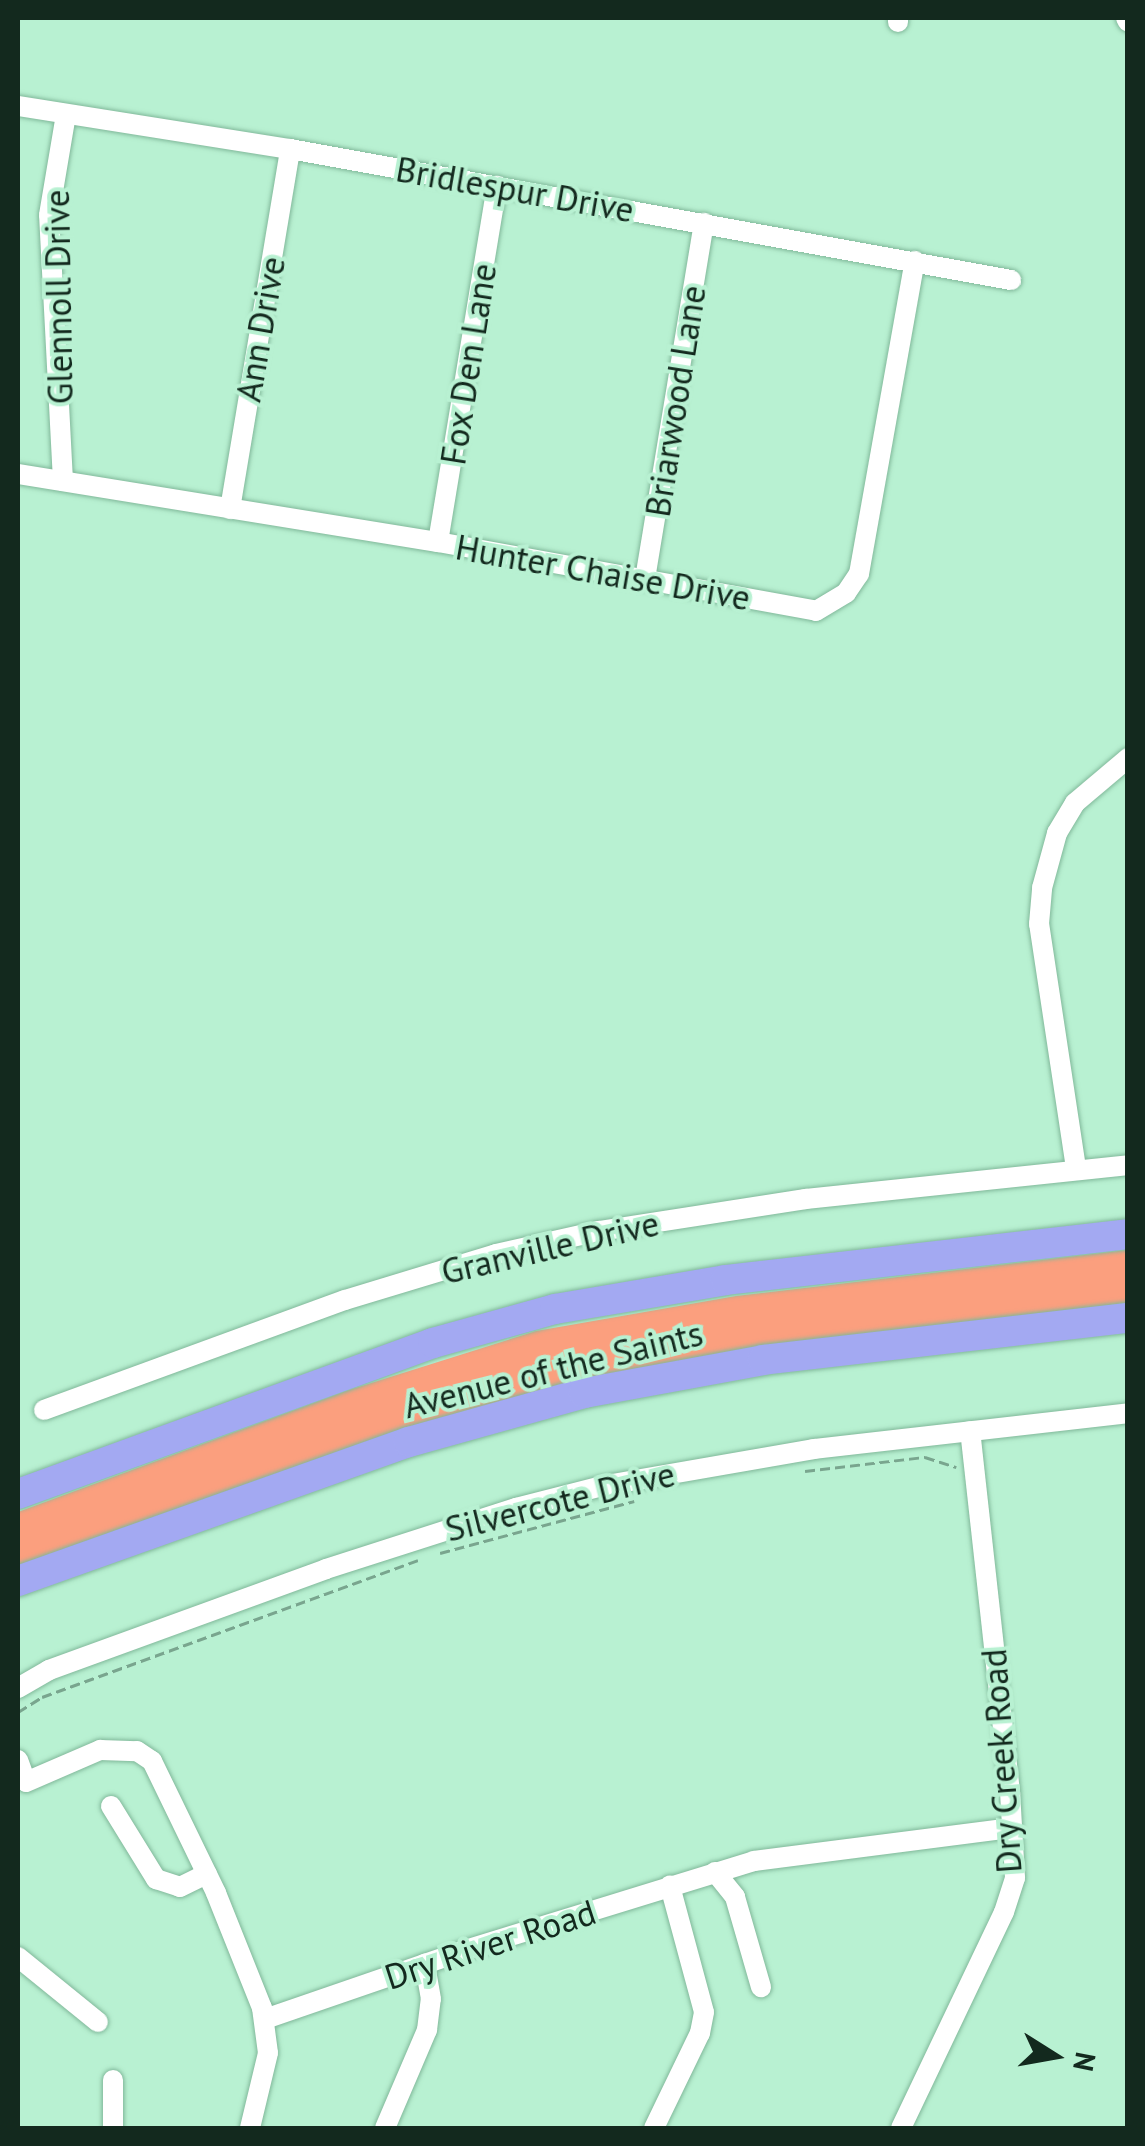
<!DOCTYPE html>
<style>
body{margin:0}
#map{position:relative;width:1145px;height:2146px;overflow:hidden;background:#b8f1d2;font-family:"PT Sans",sans-serif}
div>[style]{position:absolute}
.green>*{inset:0;background:#fb9f7e}
.path>*{height:2.5px;margin-top:-1.25px;transform-origin:0;background:repeating-linear-gradient(90deg,#79a58e 0 10px,transparent 0 15px)}
.roads{filter:drop-shadow(0 0 2px #81b89a) drop-shadow(0 0 2px #81b89a)}
.minor>*{height:20px;margin:-10px;padding:0 10px;transform-origin:10px;border-radius:10px;background:#fff}
.highway>*{height:30px;margin:-15px;padding:0 15px;transform-origin:15px;border-radius:15px;background:#a3a9f2}
span{translate:-50% -50%;white-space:nowrap;text-align:center;line-height:1.15;-webkit-text-stroke:8px #b8f1d2;paint-order:stroke}
.street-label{font-size:35px;color:#13291e}
.frame{position:absolute;inset:0;border:20px solid #13291e;pointer-events:none}
.north{position:absolute;left:1005px;top:2006px;width:100px;height:100px;-webkit-text-stroke:8px #b8f1d2;paint-order:stroke;rotate:101deg;font-size:28px;font-weight:700;line-height:40px;text-align:center;color:#13291e}
.north::after{content:'';display:block;margin:auto;width:35px;height:45px;background:#13291e;clip-path:polygon(50% 0,100% 100%,50% 72%,0 100%)}
</style>
<div id="map">
<div class="green">
<div style="clip-path:polygon(1127px 1250px,1127px 1303px,801px 1342px,18px 1569px,18px 1512px,349px 1390px,536px 1331px,736px 1296px)"></div>
</div>
<div class="path">
<div style="left:805px;top:1471px;width:121px;rotate:-6.7deg"></div>
<div style="left:925px;top:1457px;width:33px;rotate:18deg"></div>
<div style="left:440px;top:1553px;width:201px;rotate:-15deg"></div>
<div style="left:18px;top:1712px;width:28px;rotate:-32deg"></div>
<div style="left:42px;top:1697px;width:400px;rotate:-20deg"></div>
</div>
<div class="roads">
<div class="minor">
<div style="left:1126px;top:18px;width:4px;rotate:63deg"></div>
<div style="left:898px;top:22px;width:4px;rotate:-90deg"></div>
<div style="left:18px;top:106px;width:275px;rotate:9deg"></div>
<div style="left:290px;top:149px;width:733px;rotate:10.3deg"></div>
<div style="left:18px;top:474px;width:425px;rotate:9.2deg"></div>
<div style="left:438px;top:542px;width:384px;rotate:10.3deg"></div>
<div style="left:816px;top:611px;width:35px;rotate:-31deg"></div>
<div style="left:846px;top:593px;width:23px;rotate:-56deg"></div>
<div style="left:859px;top:574px;width:318px;rotate:-79.9deg"></div>
<div style="left:63px;top:481px;width:266px;rotate:-93deg"></div>
<div style="left:49px;top:215px;width:102px;rotate:-80.4deg"></div>
<div style="left:230px;top:509px;width:365px;rotate:-80.5deg"></div>
<div style="left:438px;top:542px;width:361px;rotate:-80.6deg"></div>
<div style="left:645px;top:579px;width:361px;rotate:-80.6deg"></div>
<div style="left:1076px;top:1168px;width:247px;rotate:-98.6deg"></div>
<div style="left:1039px;top:924px;width:36px;rotate:-85deg"></div>
<div style="left:1042px;top:888px;width:57px;rotate:-74.7deg"></div>
<div style="left:1057px;top:833px;width:35px;rotate:-59deg"></div>
<div style="left:1075px;top:803px;width:70px;rotate:-40.3deg"></div>
<div style="left:44px;top:1410px;width:320px;rotate:-20.1deg"></div>
<div style="left:345px;top:1300px;width:158px;rotate:-16.9deg"></div>
<div style="left:496px;top:1254px;width:106px;rotate:-12.6deg"></div>
<div style="left:599px;top:1231px;width:209px;rotate:-8.8deg"></div>
<div style="left:806px;top:1199px;width:324px;rotate:-6deg"></div>
<div style="left:18px;top:1688px;width:36px;rotate:-30deg"></div>
<div style="left:49px;top:1670px;width:295px;rotate:-20deg"></div>
<div style="left:326px;top:1569px;width:200px;rotate:-17.8deg"></div>
<div style="left:516px;top:1508px;width:89px;rotate:-14.3deg"></div>
<div style="left:602px;top:1486px;width:215px;rotate:-9.9deg"></div>
<div style="left:814px;top:1449px;width:316px;rotate:-6.5deg"></div>
<div style="left:18px;top:1760px;width:23px;rotate:70deg"></div>
<div style="left:26px;top:1782px;width:81px;rotate:-23.4deg"></div>
<div style="left:100px;top:1750px;width:37px;rotate:2deg"></div>
<div style="left:137px;top:1751px;width:18px;rotate:34deg"></div>
<div style="left:152px;top:1761px;width:147px;rotate:64.1deg"></div>
<div style="left:216px;top:1893px;width:124px;rotate:68.2deg"></div>
<div style="left:262px;top:2008px;width:45px;rotate:82.4deg"></div>
<div style="left:268px;top:2053px;width:77px;rotate:103.5deg"></div>
<div style="left:111px;top:1806px;width:86px;rotate:58.3deg"></div>
<div style="left:156px;top:1879px;width:25px;rotate:18deg"></div>
<div style="left:180px;top:1887px;width:30px;rotate:-26deg"></div>
<div style="left:715px;top:1872px;width:32px;rotate:51deg"></div>
<div style="left:735px;top:1897px;width:94px;rotate:73.9deg"></div>
<div style="left:18px;top:1957px;width:103px;rotate:39.1deg"></div>
<div style="left:265px;top:2019px;width:212px;rotate:-19deg"></div>
<div style="left:465px;top:1950px;width:302px;rotate:-17.1deg"></div>
<div style="left:754px;top:1861px;width:260px;rotate:-7.3deg"></div>
<div style="left:113px;top:2128px;width:48px;rotate:-90deg"></div>
<div style="left:385px;top:2128px;width:107px;rotate:-66.8deg"></div>
<div style="left:427px;top:2030px;width:31px;rotate:-83deg"></div>
<div style="left:431px;top:1999px;width:36px;rotate:-100deg"></div>
<div style="left:654px;top:2128px;width:106px;rotate:-64.2deg"></div>
<div style="left:700px;top:2033px;width:21px;rotate:-79deg"></div>
<div style="left:704px;top:2012px;width:131px;rotate:-105.1deg"></div>
<div style="left:901px;top:2128px;width:239px;rotate:-64.5deg"></div>
<div style="left:1004px;top:1912px;width:36px;rotate:-72deg"></div>
<div style="left:1015px;top:1878px;width:86px;rotate:-93.3deg"></div>
<div style="left:1010px;top:1792px;width:363px;rotate:-96.3deg"></div>
</div>
<div class="highway">
<div style="left:18px;top:1494px;width:442px;rotate:-20deg"></div>
<div style="left:433px;top:1343px;width:127px;rotate:-15.6deg"></div>
<div style="left:555px;top:1309px;width:173px;rotate:-9.6deg"></div>
<div style="left:726px;top:1280px;width:405px;rotate:-6.5deg"></div>
<div style="left:18px;top:1581px;width:415px;rotate:-19.6deg"></div>
<div style="left:409px;top:1442px;width:182px;rotate:-15.6deg"></div>
<div style="left:584px;top:1393px;width:182px;rotate:-10.4deg"></div>
<div style="left:763px;top:1360px;width:367px;rotate:-6.6deg"></div>
</div>
</div>
<div class="street-label">
<span style="left:515px;top:189px;rotate:10deg">Bridlespur Drive</span>
<span style="left:58px;top:297px;rotate:-91deg">Glennoll Drive</span>
<span style="left:260px;top:329px;rotate:-80deg">Ann Drive</span>
<span style="left:468px;top:364px;rotate:-81deg">Fox Den Lane</span>
<span style="left:675px;top:401px;rotate:-81deg">Briarwood Lane</span>
<span style="left:603px;top:572px;rotate:10deg">Hunter Chaise Drive</span>
<span style="left:550px;top:1247px;rotate:-13deg">Granville Drive</span>
<span style="left:553px;top:1369px;rotate:-14deg">Avenue of the Saints</span>
<span style="left:560px;top:1501px;rotate:-14deg">Silvercote Drive</span>
<span style="left:1001px;top:1761px;rotate:-94deg">Dry Creek Road</span>
<span style="left:490px;top:1944px;rotate:-18deg">Dry River Road</span>
</div>
<div class="frame"></div>
<div class="north">N</div>
</div>
